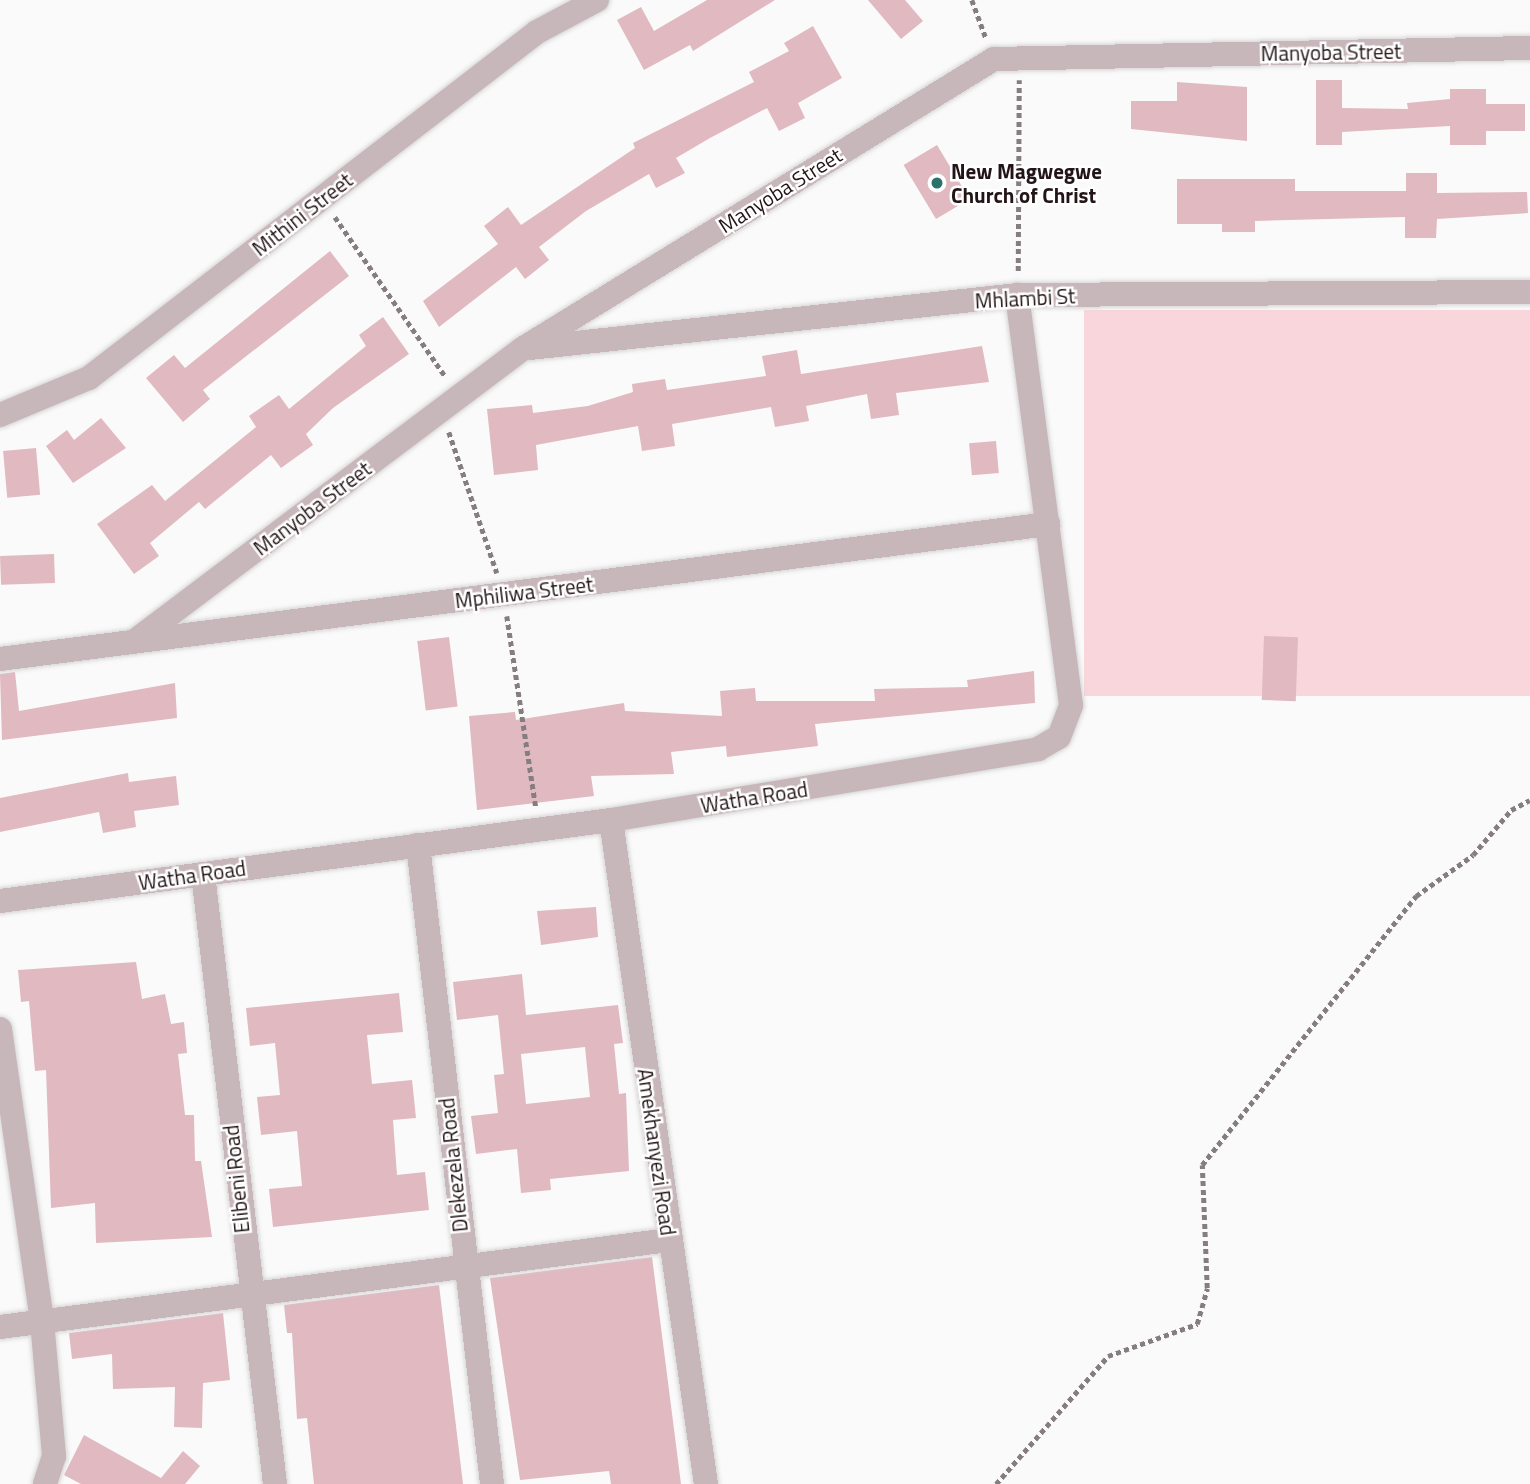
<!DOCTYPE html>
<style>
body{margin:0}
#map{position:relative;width:1530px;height:1484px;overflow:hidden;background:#fafafa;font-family:"Titillium Web",sans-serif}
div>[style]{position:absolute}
.green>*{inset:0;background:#f9d5dc;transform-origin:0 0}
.building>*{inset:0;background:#e0b9c1;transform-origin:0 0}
.path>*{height:4.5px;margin-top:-2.25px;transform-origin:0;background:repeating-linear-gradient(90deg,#857d7f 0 5px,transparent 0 8.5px)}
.roads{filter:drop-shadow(0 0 2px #d7d5d6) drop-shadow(0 0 2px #d7d5d6)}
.minor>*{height:24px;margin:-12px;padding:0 12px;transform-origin:12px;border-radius:12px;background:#c8b7ba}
.dots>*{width:19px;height:19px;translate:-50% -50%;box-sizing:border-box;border:4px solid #fff;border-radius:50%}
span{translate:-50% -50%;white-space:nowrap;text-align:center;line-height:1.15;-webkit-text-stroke:5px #fff;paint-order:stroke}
.street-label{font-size:21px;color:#221417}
.poi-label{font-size:21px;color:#221417;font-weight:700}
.left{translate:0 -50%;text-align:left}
</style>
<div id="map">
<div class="green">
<div style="left:1530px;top:310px;width:386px;height:446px;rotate:90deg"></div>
</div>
<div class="building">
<div style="clip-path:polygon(707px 0,775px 0,693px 51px,690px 45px,644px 70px,617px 20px,641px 7px,654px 31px)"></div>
<div style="clip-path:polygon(868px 0,905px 0,923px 21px,901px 39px)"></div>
<div style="clip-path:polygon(813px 26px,842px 78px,798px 103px,805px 118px,779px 131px,767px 108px,710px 138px,676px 158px,685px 173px,656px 188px,649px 174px,586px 211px,539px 247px,549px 260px,525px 279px,516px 267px,439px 327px,423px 301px,498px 244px,484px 226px,508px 207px,521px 225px,635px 148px,633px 143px,754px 82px,749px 72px,789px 51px,784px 43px)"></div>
<div style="clip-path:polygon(1316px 80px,1342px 80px,1342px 108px,1408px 109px,1407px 103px,1450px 99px,1450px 89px,1486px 89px,1486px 104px,1525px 104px,1525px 131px,1486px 131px,1486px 145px,1450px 145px,1450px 126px,1342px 132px,1342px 145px,1316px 145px)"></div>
<div style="clip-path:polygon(1177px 82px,1247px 87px,1247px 141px,1131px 129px,1131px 101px,1177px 101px)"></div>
<div style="left:937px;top:145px;width:63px;height:39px;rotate:59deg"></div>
<div style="clip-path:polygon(1406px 173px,1437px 173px,1437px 193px,1527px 192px,1528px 213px,1437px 219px,1436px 238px,1405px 238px,1405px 217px,1255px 221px,1255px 232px,1222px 232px,1222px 224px,1177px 224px,1177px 179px,1295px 179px,1295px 191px,1406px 191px)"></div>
<div style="clip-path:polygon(330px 251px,349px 276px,203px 390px,210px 399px,183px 422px,146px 378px,174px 355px,185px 368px)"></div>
<div style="clip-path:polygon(383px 317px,409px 354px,333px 408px,306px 434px,313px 445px,281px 468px,271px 455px,205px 509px,199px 502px,150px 543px,159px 556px,134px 574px,97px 524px,152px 485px,165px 501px,256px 427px,249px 416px,279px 395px,289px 409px,366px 346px,359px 335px)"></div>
<div style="clip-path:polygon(982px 346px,989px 382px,896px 393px,899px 415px,871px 419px,867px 394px,806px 406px,809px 421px,775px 427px,771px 407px,672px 424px,675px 446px,642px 451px,638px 426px,536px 445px,538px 470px,494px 475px,487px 409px,532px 405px,533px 413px,588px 406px,633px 392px,632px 384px,665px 379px,667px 390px,766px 376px,762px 356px,797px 350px,801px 374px)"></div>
<div style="clip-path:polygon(101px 418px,126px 448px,73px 483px,46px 446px,67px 430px,74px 440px)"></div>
<div style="left:996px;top:441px;width:32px;height:27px;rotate:85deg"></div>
<div style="left:36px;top:448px;width:47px;height:33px;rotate:85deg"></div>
<div style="left:54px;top:554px;width:29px;height:54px;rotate:88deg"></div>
<div style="left:1264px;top:636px;width:34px;height:64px;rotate:2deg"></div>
<div style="left:449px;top:637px;width:70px;height:32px;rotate:83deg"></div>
<div style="clip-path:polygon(1034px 671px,1035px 703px,815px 724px,818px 746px,727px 757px,726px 746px,671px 752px,674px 774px,591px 776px,594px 796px,477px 810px,469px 716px,515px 712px,516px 720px,624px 703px,625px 711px,722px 716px,720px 691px,755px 688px,756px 701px,875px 701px,874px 689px,968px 687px,967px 680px)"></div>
<div style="clip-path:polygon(15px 672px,19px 711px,175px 683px,177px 718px,2px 740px,0 674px)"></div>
<div style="clip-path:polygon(128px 773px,129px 782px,176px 776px,179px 805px,134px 811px,136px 827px,103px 833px,99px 812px,0 832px,0 798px)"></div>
<div style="clip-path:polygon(596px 907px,598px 937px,541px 945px,537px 911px)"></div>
<div style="clip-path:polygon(136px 962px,142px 999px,165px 994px,171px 1024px,184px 1022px,187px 1053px,178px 1054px,185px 1115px,194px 1115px,195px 1161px,201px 1161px,212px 1237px,96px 1243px,95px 1203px,51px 1208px,46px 1070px,35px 1071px,29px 1001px,21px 1002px,18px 970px)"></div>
<div style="clip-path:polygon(evenodd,522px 974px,526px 1015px,618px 1005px,623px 1043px,614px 1044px,619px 1094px,626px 1093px,629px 1171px,550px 1179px,551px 1190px,521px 1193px,517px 1149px,476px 1154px,471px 1116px,498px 1113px,494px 1075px,504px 1074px,498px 1015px,457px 1020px,453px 982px,522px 974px,585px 1047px,590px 1097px,526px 1104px,521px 1054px,585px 1047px)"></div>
<div style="clip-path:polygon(399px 993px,403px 1032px,367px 1035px,372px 1084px,412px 1080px,416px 1118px,393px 1120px,397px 1175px,425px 1172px,429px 1210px,273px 1227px,269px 1189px,302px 1186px,297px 1131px,261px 1135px,257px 1097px,280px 1095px,275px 1043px,250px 1046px,246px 1008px)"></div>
<div style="clip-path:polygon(652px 1257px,681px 1484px,611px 1484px,609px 1471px,520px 1480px,490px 1278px)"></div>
<div style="clip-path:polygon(439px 1285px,463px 1484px,314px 1484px,307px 1418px,297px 1419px,292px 1333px,287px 1333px,284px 1305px)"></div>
<div style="clip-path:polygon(223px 1313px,230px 1380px,203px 1383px,202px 1428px,174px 1427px,175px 1387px,113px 1389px,112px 1354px,72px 1359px,69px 1333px)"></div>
<div style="clip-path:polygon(84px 1435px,161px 1478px,183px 1451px,200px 1466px,185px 1484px,81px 1484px,64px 1475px)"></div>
</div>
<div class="path">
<div style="left:972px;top:0;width:40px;rotate:69.8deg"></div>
<div style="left:335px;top:217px;width:193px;rotate:55.3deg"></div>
<div style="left:1018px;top:271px;width:191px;rotate:-89.7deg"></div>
<div style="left:449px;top:432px;width:149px;rotate:71.2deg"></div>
<div style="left:507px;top:616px;width:194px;rotate:81.4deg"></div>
<div style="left:996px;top:1484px;width:170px;rotate:-48.8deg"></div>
<div style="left:1108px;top:1356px;width:95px;rotate:-19.8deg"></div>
<div style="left:1197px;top:1324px;width:37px;rotate:-74deg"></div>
<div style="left:1207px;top:1288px;width:123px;rotate:-92.3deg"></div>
<div style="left:1202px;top:1165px;width:344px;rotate:-51.5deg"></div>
<div style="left:1416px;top:896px;width:70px;rotate:-35.7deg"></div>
<div style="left:1473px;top:855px;width:59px;rotate:-49.8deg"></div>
<div style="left:1511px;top:810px;width:21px;rotate:-28deg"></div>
</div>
<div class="roads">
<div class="minor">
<div style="left:530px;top:348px;width:490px;rotate:-6.2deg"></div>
<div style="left:1017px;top:295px;width:513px;rotate:-0.34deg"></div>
<div style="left:0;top:415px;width:96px;rotate:-22.6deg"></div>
<div style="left:89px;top:378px;width:566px;rotate:-37.68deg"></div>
<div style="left:537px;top:32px;width:68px;rotate:-28.1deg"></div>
<div style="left:136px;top:640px;width:483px;rotate:-37deg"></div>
<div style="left:522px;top:349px;width:554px;rotate:-31.57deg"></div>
<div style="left:994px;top:59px;width:536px;rotate:-1.18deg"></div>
<div style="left:0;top:659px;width:1057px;rotate:-7.34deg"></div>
<div style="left:611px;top:820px;width:671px;rotate:81.86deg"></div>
<div style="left:418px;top:845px;width:643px;rotate:83.39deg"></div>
<div style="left:203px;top:874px;width:614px;rotate:83.27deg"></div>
<div style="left:0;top:901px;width:616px;rotate:-7.55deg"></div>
<div style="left:611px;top:820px;width:433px;rotate:-9.4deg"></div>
<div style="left:1038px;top:749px;width:24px;rotate:-30deg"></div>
<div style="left:1059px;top:737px;width:34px;rotate:-69deg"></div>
<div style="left:1071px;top:705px;width:414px;rotate:-97.5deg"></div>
<div style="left:0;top:1029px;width:295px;rotate:81.8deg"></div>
<div style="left:42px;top:1321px;width:136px;rotate:84.9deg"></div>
<div style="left:54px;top:1456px;width:29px;rotate:108deg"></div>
<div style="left:0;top:1327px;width:675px;rotate:-7.41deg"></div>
</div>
</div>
<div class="dots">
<div style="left:937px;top:183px;background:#2a726a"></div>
</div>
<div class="street-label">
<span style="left:1331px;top:52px;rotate:-1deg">Manyoba Street</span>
<span style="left:780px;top:190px;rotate:-32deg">Manyoba Street</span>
<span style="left:302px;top:214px;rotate:-38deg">Mithini Street</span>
<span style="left:1025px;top:298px;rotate:-3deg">Mhlambi St</span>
<span style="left:312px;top:508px;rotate:-37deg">Manyoba Street</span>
<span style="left:524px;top:592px;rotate:-7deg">Mphiliwa Street</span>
<span style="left:754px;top:797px;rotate:-9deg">Watha Road</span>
<span style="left:192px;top:875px;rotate:-8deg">Watha Road</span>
<span style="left:657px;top:1152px;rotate:82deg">Amekhanyezi Road</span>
<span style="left:453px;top:1165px;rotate:-96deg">Dlekezela Road</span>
<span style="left:236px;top:1179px;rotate:-96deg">Elibeni Road</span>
</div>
<div class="poi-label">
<span class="left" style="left:951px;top:183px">New Magwegwe<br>Church of Christ</span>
</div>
</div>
